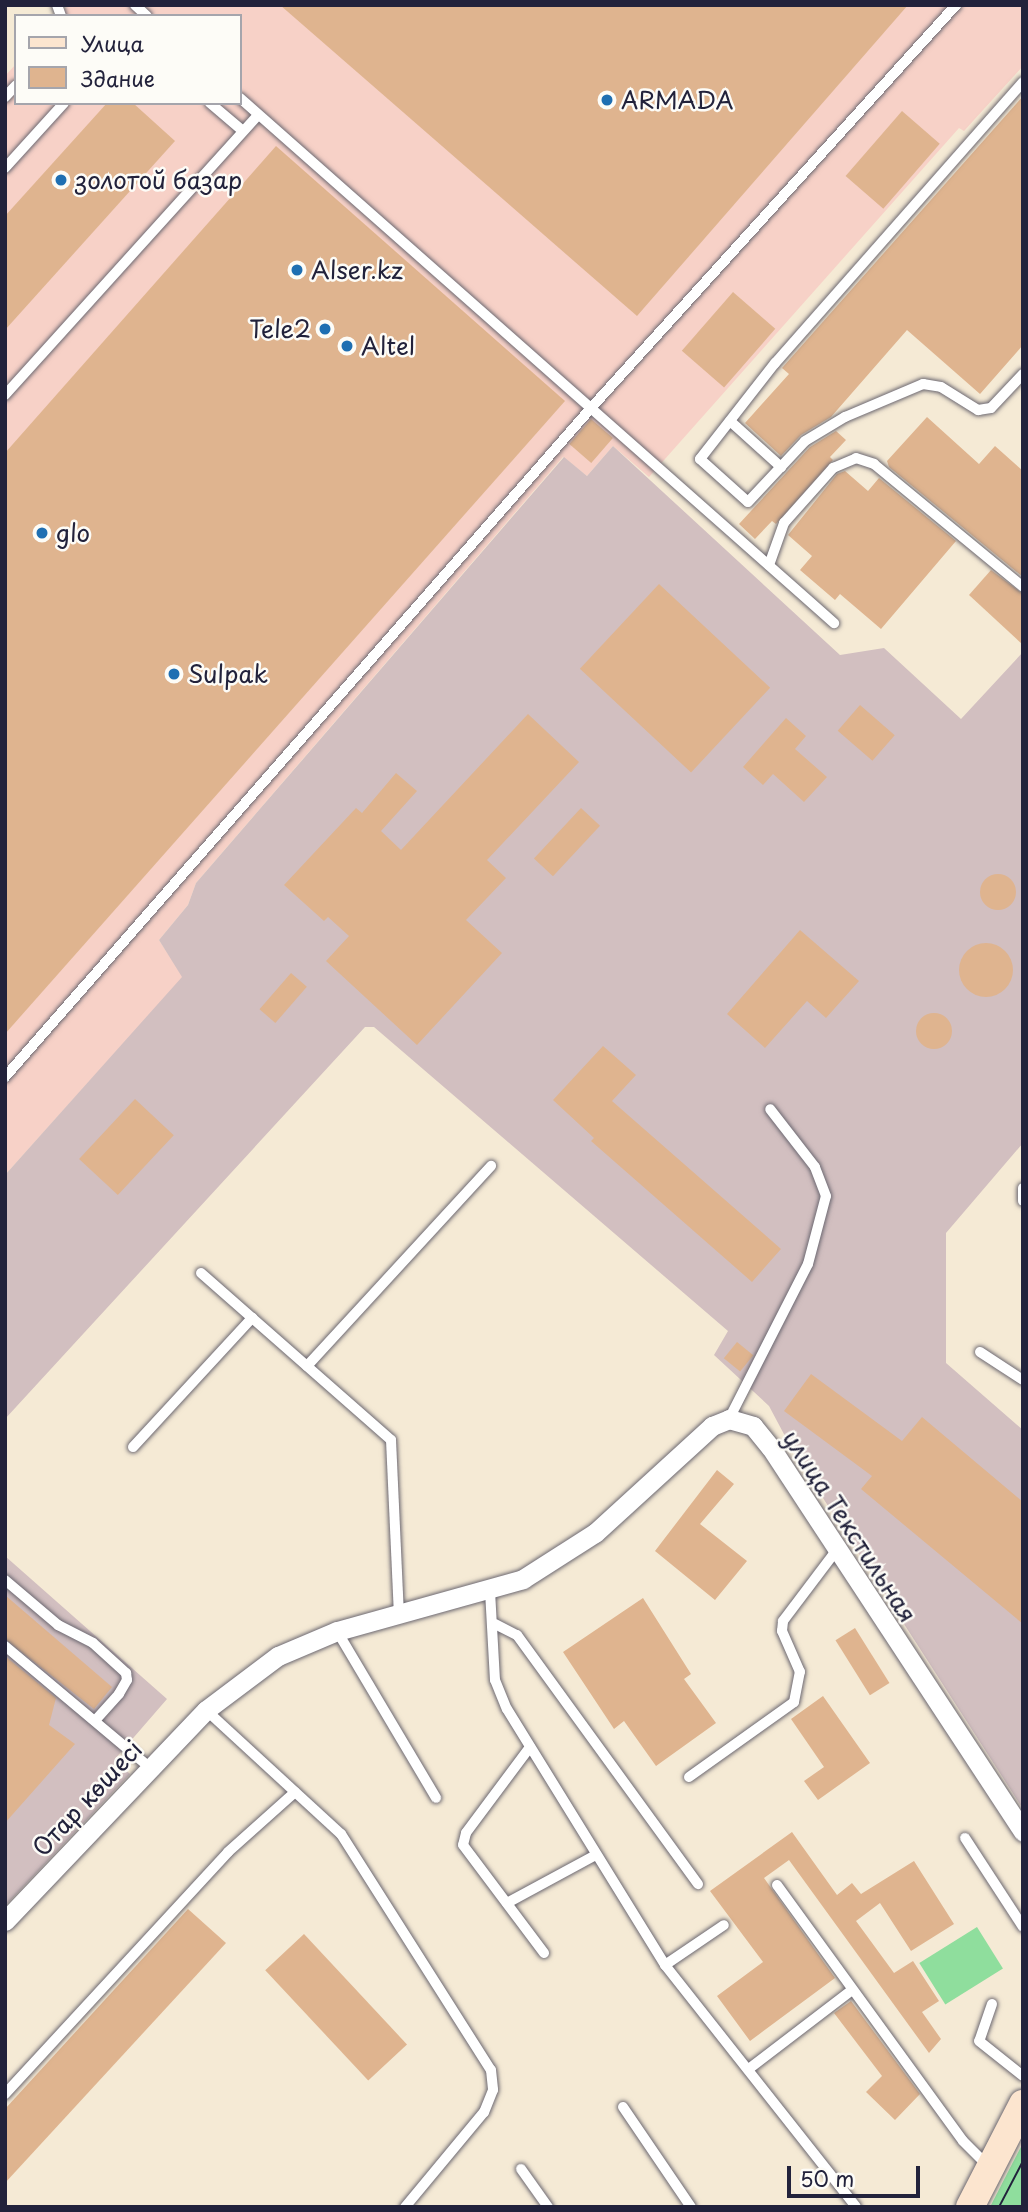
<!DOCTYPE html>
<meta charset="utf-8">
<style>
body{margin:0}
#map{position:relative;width:1028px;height:2212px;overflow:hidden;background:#f5ead5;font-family:"Playpen Sans",sans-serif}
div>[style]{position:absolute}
.built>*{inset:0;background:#f7d1c7}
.industrial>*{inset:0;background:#d2bfc0}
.green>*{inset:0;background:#8fde9d;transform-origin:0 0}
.building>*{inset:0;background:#dfb48f;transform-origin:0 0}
.round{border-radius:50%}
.roads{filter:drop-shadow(0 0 2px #6c6871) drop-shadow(0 0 2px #6c6871)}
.service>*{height:10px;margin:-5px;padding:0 5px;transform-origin:5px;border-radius:5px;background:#fff}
.minor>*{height:19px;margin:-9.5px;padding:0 9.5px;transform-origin:9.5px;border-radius:9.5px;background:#fff}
.secondary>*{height:28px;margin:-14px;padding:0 14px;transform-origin:14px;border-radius:14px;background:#fce5cf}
.tram>*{height:2px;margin:-1px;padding:0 1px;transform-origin:1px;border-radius:1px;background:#22223b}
.dots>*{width:19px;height:19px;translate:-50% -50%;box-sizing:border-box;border:4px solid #fdfcf7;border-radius:50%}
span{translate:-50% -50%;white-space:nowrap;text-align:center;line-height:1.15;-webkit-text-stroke:5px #fdfcf7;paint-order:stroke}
.poi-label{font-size:24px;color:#22223b}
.left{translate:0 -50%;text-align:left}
.right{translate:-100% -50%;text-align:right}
.street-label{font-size:24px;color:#22223b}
.frame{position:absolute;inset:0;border:7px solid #22223b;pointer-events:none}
.legend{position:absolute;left:14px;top:14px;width:228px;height:91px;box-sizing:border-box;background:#fdfcf7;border:2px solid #a5a5ac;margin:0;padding:9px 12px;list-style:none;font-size:21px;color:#22223b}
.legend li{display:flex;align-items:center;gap:14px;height:35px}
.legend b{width:35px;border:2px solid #a5a5ac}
.scale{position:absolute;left:787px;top:2166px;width:133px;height:32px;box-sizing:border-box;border:4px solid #22223b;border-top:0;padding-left:9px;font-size:21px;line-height:24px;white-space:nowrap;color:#22223b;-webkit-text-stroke:5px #fdfcf7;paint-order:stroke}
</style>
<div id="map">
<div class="built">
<div style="clip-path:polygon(68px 5px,1023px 5px,1023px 66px,964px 131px,959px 128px,649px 477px,613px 446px,587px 476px,563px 457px,196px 883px,188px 905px,159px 940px,183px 977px,5px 1175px,5px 76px,16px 64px,16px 103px,240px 103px,240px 16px,59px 16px)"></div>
</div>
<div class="industrial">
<div style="clip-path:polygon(613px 446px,840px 655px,884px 648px,961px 719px,1023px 652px,1023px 1143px,946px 1233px,946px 1363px,1023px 1430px,1023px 1809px,794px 1453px,769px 1406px,714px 1355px,728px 1331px,374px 1027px,365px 1027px,5px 1419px,5px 1175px,182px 977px,159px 940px,188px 905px,196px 883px,564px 457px,587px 476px)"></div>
<div style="clip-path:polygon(5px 1556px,167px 1699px,115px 1759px,130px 1774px,5px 1906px)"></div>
</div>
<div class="green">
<div style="left:977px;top:1927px;width:49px;height:68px;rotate:58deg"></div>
<div style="clip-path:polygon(1023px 2143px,1023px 2205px,990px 2207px,1012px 2164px)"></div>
</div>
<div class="building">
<div style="clip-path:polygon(280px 5px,908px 5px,637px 316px)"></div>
<div style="clip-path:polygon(1023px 96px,1023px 345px,980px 394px,907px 330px,831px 417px,801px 435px,781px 456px,745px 423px,789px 374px,782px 368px)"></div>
<div style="clip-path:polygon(107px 103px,133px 103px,175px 141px,5px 330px,5px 216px)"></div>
<div style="left:902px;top:111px;width:50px;height:86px;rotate:41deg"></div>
<div style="clip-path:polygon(276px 146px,565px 401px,5px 1034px,5px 453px)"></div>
<div style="left:733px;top:292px;width:56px;height:78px;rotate:41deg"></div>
<div style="clip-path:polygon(927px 417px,979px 464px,995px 446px,1023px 471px,1023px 577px,889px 467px,887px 461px)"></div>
<div style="left:591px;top:419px;width:29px;height:33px;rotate:41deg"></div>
<div style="clip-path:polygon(836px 431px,846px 440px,830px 457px,833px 460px,776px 524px,772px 521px,755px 539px,739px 524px,810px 447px)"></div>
<div style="clip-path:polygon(845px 471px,868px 491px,879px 478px,956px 541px,881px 629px,840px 594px,835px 600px,800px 570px,812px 556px,788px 535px,837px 474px)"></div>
<div style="clip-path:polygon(991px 570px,1023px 594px,1023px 645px,969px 595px)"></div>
<div style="left:659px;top:584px;width:152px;height:116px;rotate:43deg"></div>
<div style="left:860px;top:705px;width:46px;height:34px;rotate:41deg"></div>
<div style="clip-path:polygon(528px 714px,579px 762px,487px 860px,506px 878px,466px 920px,502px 953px,417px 1045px,326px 961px,349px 936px,328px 917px,324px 921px,284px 885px,356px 808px,362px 813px,396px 773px,417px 791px,381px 831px,401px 850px)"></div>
<div style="clip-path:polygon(786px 718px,806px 736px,795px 749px,827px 777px,804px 802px,773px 774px,763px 785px,743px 767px)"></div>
<div style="left:581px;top:808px;width:26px;height:69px;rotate:43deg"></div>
<div class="round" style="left:980px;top:874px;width:36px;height:36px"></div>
<div style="clip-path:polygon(800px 930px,859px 981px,826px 1018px,807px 1001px,765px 1048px,727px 1014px)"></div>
<div class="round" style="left:959px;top:943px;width:54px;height:54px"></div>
<div style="left:291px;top:973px;width:21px;height:48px;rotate:41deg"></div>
<div class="round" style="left:916px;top:1013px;width:36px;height:36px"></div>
<div style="clip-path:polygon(603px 1046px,636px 1075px,612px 1101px,781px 1249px,752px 1282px,591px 1141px,594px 1138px,553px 1100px)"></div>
<div style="left:135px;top:1099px;width:53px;height:82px;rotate:43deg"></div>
<div style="left:737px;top:1342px;width:21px;height:21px;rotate:39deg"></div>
<div style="clip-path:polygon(811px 1374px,902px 1441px,922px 1417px,1023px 1502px,1023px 1624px,861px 1489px,872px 1476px,784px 1411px)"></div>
<div style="clip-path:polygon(717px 1470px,734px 1484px,700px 1524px,747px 1561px,715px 1600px,655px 1551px)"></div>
<div style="clip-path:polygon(5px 1595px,112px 1687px,94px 1709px,5px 1639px)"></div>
<div style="clip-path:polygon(643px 1598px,691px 1674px,684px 1679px,716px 1723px,656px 1766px,624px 1721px,614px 1729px,563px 1652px)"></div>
<div style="left:855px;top:1628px;width:65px;height:23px;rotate:58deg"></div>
<div style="clip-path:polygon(5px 1656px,56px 1698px,49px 1725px,75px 1744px,5px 1823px)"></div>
<div style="clip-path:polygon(823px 1696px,870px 1763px,818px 1800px,804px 1781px,824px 1767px,791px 1719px)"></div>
<div style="clip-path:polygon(792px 1832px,837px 1895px,852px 1883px,861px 1894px,914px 1861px,954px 1924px,911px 1951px,880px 1903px,856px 1921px,894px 1973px,913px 1961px,939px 2001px,922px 2012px,941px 2039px,929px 2053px,789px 1860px,764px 1878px,835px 1978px,750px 2041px,717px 1996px,763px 1962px,710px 1891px)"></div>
<div style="clip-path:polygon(188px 1909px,226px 1943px,5px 2183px,5px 2109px)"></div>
<div style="left:304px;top:1934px;width:151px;height:53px;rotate:47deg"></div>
<div style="clip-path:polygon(851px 2001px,920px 2094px,895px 2120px,866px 2092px,882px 2076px,834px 2013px)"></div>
</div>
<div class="roads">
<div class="service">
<div style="left:57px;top:5px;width:12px;rotate:70deg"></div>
<div style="left:135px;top:5px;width:16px;rotate:43deg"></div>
<div style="left:1023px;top:82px;width:375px;rotate:131.4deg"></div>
<div style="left:775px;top:363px;width:122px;rotate:128deg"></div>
<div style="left:700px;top:459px;width:64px;rotate:41.9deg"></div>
<div style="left:748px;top:502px;width:83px;rotate:-46.9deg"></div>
<div style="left:805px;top:441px;width:47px;rotate:-31deg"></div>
<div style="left:845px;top:417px;width:85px;rotate:-22.9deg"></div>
<div style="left:923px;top:384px;width:18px;rotate:9deg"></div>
<div style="left:941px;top:387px;width:44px;rotate:31.9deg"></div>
<div style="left:978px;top:410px;width:13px;rotate:-9deg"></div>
<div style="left:991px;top:408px;width:47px;rotate:-46.7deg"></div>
<div style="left:5px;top:97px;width:16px;rotate:-47deg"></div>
<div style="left:240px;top:98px;width:793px;rotate:41.47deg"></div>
<div style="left:210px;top:103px;width:43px;rotate:40.3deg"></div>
<div style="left:5px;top:168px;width:88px;rotate:-47.8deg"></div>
<div style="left:5px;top:395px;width:377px;rotate:-47.9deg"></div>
<div style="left:730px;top:421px;width:69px;rotate:42deg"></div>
<div style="left:769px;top:565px;width:45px;rotate:-70.3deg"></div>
<div style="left:784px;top:523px;width:74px;rotate:-48.3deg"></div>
<div style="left:833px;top:468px;width:25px;rotate:-23deg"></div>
<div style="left:856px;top:458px;width:19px;rotate:18deg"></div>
<div style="left:874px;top:464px;width:193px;rotate:39.5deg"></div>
<div style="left:5px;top:1077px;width:889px;rotate:-48.78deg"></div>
<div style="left:591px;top:408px;width:544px;rotate:-47.83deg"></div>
<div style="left:1023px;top:1188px;width:13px;rotate:90deg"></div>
<div style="left:201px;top:1273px;width:253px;rotate:41.3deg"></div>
<div style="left:391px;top:1440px;width:175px;rotate:87.4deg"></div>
<div style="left:980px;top:1352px;width:51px;rotate:33.1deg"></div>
<div style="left:307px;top:1366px;width:272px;rotate:-47.4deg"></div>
<div style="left:729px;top:1419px;width:174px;rotate:-63deg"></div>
<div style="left:808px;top:1264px;width:70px;rotate:-75.2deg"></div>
<div style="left:826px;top:1196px;width:31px;rotate:-111deg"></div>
<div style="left:815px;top:1167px;width:73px;rotate:-127.8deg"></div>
<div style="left:133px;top:1447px;width:176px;rotate:-47.3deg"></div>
<div style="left:5px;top:1580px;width:70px;rotate:40.3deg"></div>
<div style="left:58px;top:1625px;width:39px;rotate:27deg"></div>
<div style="left:93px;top:1643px;width:45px;rotate:42.3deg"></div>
<div style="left:126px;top:1673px;width:7px;rotate:82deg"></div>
<div style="left:127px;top:1680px;width:16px;rotate:120deg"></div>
<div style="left:119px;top:1694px;width:36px;rotate:132deg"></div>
<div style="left:490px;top:1591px;width:89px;rotate:86.8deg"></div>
<div style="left:495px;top:1680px;width:31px;rotate:68deg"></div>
<div style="left:507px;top:1709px;width:301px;rotate:58.3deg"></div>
<div style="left:665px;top:1965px;width:308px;rotate:51.7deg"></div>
<div style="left:495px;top:1624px;width:25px;rotate:27deg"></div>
<div style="left:517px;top:1635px;width:308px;rotate:54deg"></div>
<div style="left:337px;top:1631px;width:194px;rotate:59.3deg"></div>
<div style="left:5px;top:1646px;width:188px;rotate:40deg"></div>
<div style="left:206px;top:1710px;width:183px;rotate:42.6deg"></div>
<div style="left:341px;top:1834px;width:280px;rotate:57.6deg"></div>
<div style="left:491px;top:2070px;width:20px;rotate:84deg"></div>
<div style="left:493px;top:2090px;width:24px;rotate:112deg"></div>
<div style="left:484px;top:2112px;width:124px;rotate:129.7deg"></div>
<div style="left:530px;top:1747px;width:107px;rotate:126.7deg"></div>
<div style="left:466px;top:1833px;width:12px;rotate:104deg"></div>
<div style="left:463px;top:1845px;width:135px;rotate:53.1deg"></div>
<div style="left:689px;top:1777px;width:129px;rotate:-35.5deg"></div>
<div style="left:794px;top:1702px;width:31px;rotate:-79deg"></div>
<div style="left:800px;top:1672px;width:45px;rotate:-113.7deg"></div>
<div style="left:782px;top:1631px;width:10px;rotate:-84deg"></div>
<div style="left:783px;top:1621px;width:88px;rotate:-52.9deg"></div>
<div style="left:965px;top:1838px;width:106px;rotate:56.9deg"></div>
<div style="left:777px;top:1885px;width:316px;rotate:54deg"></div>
<div style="left:963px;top:2141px;width:34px;rotate:45deg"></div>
<div style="left:507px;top:1903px;width:99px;rotate:-28.4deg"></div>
<div style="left:665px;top:1965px;width:71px;rotate:-34.1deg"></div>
<div style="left:992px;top:2004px;width:39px;rotate:109deg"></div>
<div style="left:979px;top:2041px;width:56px;rotate:38.5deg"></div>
<div style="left:750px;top:2068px;width:128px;rotate:-37.4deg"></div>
<div style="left:5px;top:2094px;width:329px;rotate:-47.3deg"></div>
<div style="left:228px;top:1852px;width:90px;rotate:-41.8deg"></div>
<div style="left:623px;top:2107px;width:121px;rotate:55.8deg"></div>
<div style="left:521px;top:2169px;width:47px;rotate:54.6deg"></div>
</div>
<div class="minor">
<div style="left:5px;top:1921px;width:291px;rotate:-46.4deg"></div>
<div style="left:206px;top:1710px;width:90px;rotate:-36.9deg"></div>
<div style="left:278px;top:1656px;width:64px;rotate:-23deg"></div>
<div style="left:337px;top:1631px;width:193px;rotate:-15.6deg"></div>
<div style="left:523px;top:1579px;width:85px;rotate:-32.6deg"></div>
<div style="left:595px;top:1533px;width:159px;rotate:-42.4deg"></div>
<div style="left:712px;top:1426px;width:18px;rotate:-22deg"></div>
<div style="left:729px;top:1419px;width:25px;rotate:16deg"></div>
<div style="left:753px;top:1426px;width:28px;rotate:51deg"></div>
<div style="left:771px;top:1448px;width:459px;rotate:56.7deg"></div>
</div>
<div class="secondary">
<div style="left:970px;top:2207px;width:116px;rotate:-62.8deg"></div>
</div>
</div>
<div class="tram">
<div style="left:999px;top:2207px;width:52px;rotate:-62.4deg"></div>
</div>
<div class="dots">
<div style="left:607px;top:100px;background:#1f6fb2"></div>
<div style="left:61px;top:180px;background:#1f6fb2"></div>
<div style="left:297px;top:270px;background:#1f6fb2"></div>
<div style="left:325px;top:329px;background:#1f6fb2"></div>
<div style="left:347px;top:346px;background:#1f6fb2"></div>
<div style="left:42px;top:533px;background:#1f6fb2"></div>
<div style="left:174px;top:674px;background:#1f6fb2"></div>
</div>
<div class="poi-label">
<span class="left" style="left:621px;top:100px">ARMADA</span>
<span class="left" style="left:75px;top:180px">золотой базар</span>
<span class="left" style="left:311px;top:270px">Alser.kz</span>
<span class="right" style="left:311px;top:329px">Tele2</span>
<span class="left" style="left:361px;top:346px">Altel</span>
<span class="left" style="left:56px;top:533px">glo</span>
<span class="left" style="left:188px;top:674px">Sulpak</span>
</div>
<div class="street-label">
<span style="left:850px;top:1526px;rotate:57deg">улица Текстильная</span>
<span style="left:87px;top:1798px;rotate:-47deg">Отар көшесі</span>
</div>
<div class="frame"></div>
<ul class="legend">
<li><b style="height:9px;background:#fce5cf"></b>Улица</li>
<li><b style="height:19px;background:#dfb48f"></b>Здание</li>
</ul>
<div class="scale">50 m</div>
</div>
